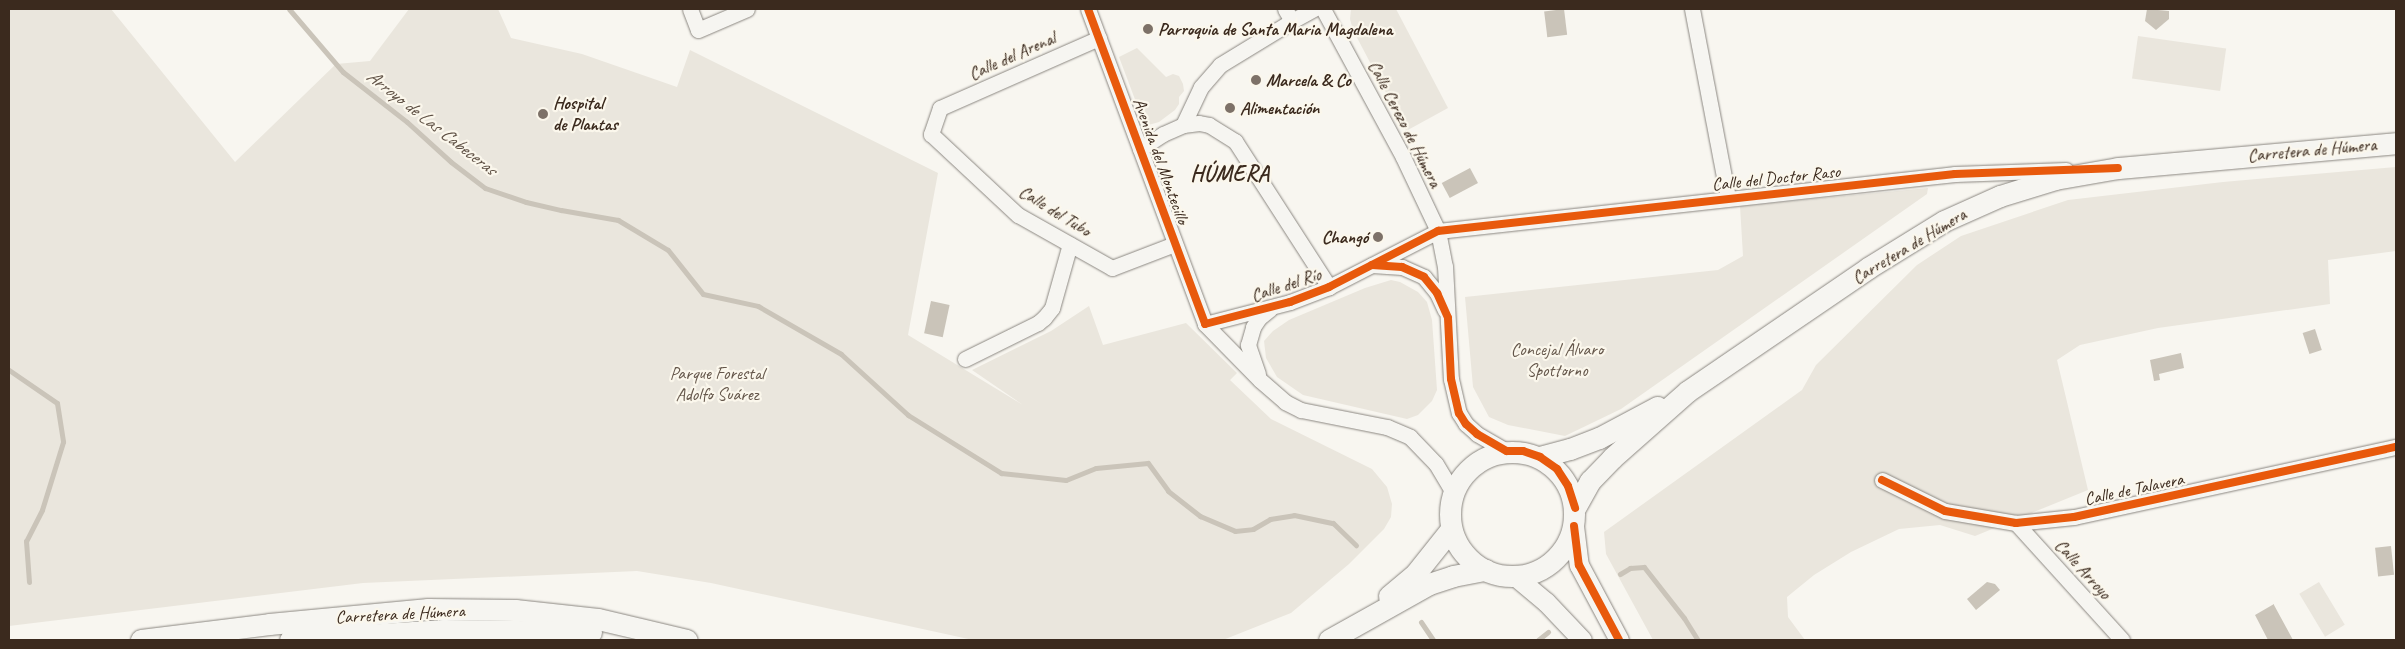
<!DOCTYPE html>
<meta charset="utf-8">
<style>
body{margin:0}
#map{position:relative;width:2405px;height:649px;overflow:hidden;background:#f8f6f0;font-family:Caveat,sans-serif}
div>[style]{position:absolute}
.green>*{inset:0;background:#eae6dd;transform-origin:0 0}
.water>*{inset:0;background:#cac4b9;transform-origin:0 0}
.stream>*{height:5px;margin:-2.5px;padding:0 2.5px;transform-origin:2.5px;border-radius:2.5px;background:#cac4b9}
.roads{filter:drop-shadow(0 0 1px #8b8781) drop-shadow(0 0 1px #8b8781)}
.minor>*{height:15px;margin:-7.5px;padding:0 7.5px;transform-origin:7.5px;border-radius:7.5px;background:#f6f5f1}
.tertiary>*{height:19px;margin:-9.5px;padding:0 9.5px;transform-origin:9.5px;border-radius:9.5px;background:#f6f5f1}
.secondary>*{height:21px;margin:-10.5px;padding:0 10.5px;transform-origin:10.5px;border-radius:10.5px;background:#f6f5f1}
.secondary>.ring{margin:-10.5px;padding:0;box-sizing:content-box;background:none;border:21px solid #f6f5f1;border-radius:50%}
.cycleway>*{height:8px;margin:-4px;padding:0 4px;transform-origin:4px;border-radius:4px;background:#e8590c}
.dots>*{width:14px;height:14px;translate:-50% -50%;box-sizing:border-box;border:2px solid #fbf7ec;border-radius:50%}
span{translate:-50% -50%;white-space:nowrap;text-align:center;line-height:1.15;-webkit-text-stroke:4.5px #fbf7ec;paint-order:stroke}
.poi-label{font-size:18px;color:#3b2a1e;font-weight:700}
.left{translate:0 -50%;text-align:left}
.right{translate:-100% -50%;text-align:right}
.street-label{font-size:18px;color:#3b2a1e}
.park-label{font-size:18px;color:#64564a}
.water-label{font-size:19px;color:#605246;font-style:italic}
.district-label{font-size:22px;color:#3b2a1e;font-weight:700;letter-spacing:1px}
.frame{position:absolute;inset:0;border:10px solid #3b2a1e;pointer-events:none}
</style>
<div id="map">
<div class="green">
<div style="clip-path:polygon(9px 9px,111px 9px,235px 162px,336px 64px,370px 61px,409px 9px,498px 9px,511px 38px,582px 54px,677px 87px,690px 50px,938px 173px,908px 335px,1023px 405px,972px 370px,1051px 331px,1089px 306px,1103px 345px,1186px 323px,1237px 373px,1230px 380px,1271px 419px,1372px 469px,1387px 487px,1392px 504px,1391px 517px,1384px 529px,1349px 564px,1291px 613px,1223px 640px,973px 640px,711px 583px,637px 571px,363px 583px,9px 626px)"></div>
<div style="clip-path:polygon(1351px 9px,1396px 9px,1448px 108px,1406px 131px,1353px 30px,1350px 19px)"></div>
<div style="left:2138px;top:36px;width:89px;height:43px;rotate:8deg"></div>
<div style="clip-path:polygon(1137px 48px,1166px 77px,1173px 74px,1179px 76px,1183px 84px,1184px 91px,1179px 97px,1179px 104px,1175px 110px,1159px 122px,1145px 126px,1119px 57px)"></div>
<div style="clip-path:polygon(2396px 167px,2396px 251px,2328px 260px,2330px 304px,2158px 328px,2080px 345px,2057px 360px,2088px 490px,1975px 536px,1940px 525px,1899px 529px,1851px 552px,1814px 575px,1787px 597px,1788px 617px,1805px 640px,1653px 640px,1606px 554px,1604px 532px,1802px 390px,1816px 365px,1917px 265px,1961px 236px,2068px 200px,2223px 182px)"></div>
<div style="clip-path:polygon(1928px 188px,1927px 194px,1621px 409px,1565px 436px,1508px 425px,1489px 417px,1473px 387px,1465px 297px,1718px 270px,1743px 256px,1740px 206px)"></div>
<div style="clip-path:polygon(1391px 280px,1400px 282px,1418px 292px,1427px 302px,1432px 320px,1437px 390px,1432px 401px,1418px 415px,1407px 419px,1303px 395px,1277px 377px,1266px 358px,1264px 341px,1273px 331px,1289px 320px,1365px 288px)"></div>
<div style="left:2319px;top:582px;width:50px;height:23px;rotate:59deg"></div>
</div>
<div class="water">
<div style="left:1564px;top:9px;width:26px;height:20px;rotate:83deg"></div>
<div style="clip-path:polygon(2147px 9px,2169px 11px,2169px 19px,2156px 30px,2145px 21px)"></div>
<div style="left:1470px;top:168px;width:17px;height:32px;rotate:62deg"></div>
<div style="left:931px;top:301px;width:19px;height:33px;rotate:12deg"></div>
<div style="left:2315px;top:329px;width:22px;height:13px;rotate:72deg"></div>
<div style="clip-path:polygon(2181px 353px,2184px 368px,2159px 374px,2160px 380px,2154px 381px,2150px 360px)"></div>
<div style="left:2391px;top:546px;width:29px;height:16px;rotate:84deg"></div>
<div style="clip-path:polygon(1987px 582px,1995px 584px,2000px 590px,1976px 610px,1967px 599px)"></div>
<div style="clip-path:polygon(2274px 604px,2274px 605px,2293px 640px,2268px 640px,2255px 615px)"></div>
</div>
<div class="stream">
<div style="left:289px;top:9px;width:83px;rotate:49.4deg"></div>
<div style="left:343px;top:72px;width:81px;rotate:38deg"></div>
<div style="left:407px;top:122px;width:59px;rotate:42.3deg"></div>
<div style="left:451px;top:162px;width:43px;rotate:37.4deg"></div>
<div style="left:485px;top:188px;width:43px;rotate:18.9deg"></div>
<div style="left:526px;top:202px;width:36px;rotate:13deg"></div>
<div style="left:561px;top:210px;width:58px;rotate:10deg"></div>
<div style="left:618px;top:220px;width:58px;rotate:31deg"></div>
<div style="left:668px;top:250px;width:56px;rotate:51.5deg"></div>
<div style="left:703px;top:294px;width:56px;rotate:12.3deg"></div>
<div style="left:758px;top:306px;width:96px;rotate:30deg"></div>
<div style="left:841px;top:354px;width:91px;rotate:42.3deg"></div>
<div style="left:908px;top:415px;width:110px;rotate:31.9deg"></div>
<div style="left:1001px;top:473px;width:65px;rotate:6.1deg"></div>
<div style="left:1066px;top:480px;width:32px;rotate:-22deg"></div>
<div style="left:1096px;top:468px;width:52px;rotate:-5.5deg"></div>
<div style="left:1148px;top:463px;width:34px;rotate:54deg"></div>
<div style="left:1168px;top:491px;width:41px;rotate:38deg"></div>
<div style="left:1200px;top:516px;width:38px;rotate:23deg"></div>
<div style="left:1235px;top:531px;width:18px;rotate:-6deg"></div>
<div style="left:1253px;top:529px;width:20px;rotate:-30deg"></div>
<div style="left:1270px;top:519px;width:24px;rotate:-9deg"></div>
<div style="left:1294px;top:515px;width:40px;rotate:12deg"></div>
<div style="left:1333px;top:523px;width:32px;rotate:44deg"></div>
<div style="left:9px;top:370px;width:58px;rotate:34.5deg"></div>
<div style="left:57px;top:403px;width:39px;rotate:81deg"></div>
<div style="left:63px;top:442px;width:71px;rotate:107.2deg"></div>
<div style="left:42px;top:510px;width:35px;rotate:117deg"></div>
<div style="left:26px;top:541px;width:41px;rotate:85.8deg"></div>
<div style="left:1620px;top:574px;width:12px;rotate:-31deg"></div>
<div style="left:1630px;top:568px;width:14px;rotate:-4deg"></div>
<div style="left:1644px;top:567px;width:65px;rotate:51.9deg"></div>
<div style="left:1684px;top:618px;width:26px;rotate:58deg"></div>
<div style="left:1421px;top:622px;width:22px;rotate:56deg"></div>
<div style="left:1538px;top:640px;width:13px;rotate:-39deg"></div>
</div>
<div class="roads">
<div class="minor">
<div style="left:690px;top:9px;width:22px;rotate:69deg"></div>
<div style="left:698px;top:30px;width:53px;rotate:-23.2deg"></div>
<div style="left:1088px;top:9px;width:336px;rotate:69.6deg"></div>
<div style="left:1205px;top:324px;width:78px;rotate:45.5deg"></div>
<div style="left:1260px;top:380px;width:33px;rotate:41deg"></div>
<div style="left:1285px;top:402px;width:18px;rotate:27deg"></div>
<div style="left:1301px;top:410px;width:88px;rotate:11.2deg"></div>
<div style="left:1387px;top:427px;width:25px;rotate:23deg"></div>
<div style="left:1410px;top:437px;width:37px;rotate:46deg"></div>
<div style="left:1436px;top:464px;width:33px;rotate:59deg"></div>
<div style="left:1323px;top:9px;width:168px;rotate:61.6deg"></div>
<div style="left:1403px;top:157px;width:82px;rotate:64.7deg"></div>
<div style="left:1438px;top:231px;width:36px;rotate:79deg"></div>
<div style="left:1445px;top:266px;width:113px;rotate:87deg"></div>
<div style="left:1451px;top:379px;width:35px;rotate:77deg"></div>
<div style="left:1459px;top:413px;width:13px;rotate:58deg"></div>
<div style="left:1466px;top:424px;width:15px;rotate:42deg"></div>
<div style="left:1477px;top:434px;width:34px;rotate:30deg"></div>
<div style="left:1692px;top:9px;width:192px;rotate:79.2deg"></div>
<div style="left:1292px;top:21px;width:25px;rotate:-29deg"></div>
<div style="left:1099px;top:38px;width:174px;rotate:156.2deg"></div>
<div style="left:940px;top:108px;width:28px;rotate:109deg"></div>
<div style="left:931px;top:134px;width:119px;rotate:43deg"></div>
<div style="left:1018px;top:215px;width:108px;rotate:29.4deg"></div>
<div style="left:1112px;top:268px;width:67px;rotate:-20.9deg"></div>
<div style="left:1183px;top:125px;width:42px;rotate:-64.7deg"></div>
<div style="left:1201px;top:87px;width:29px;rotate:-49deg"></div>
<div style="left:1220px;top:65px;width:84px;rotate:-31.4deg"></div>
<div style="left:1292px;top:21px;width:14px;rotate:-120deg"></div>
<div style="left:1140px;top:149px;width:27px;rotate:-33deg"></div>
<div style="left:1163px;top:134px;width:22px;rotate:-24deg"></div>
<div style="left:1183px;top:125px;width:16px;rotate:-7deg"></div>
<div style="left:1199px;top:123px;width:10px;rotate:11deg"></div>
<div style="left:1209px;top:125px;width:31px;rotate:32deg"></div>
<div style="left:1235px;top:141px;width:174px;rotate:57.2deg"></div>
<div style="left:1372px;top:265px;width:30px;rotate:4deg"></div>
<div style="left:1402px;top:267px;width:24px;rotate:24deg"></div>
<div style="left:1424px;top:277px;width:21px;rotate:51deg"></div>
<div style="left:1437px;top:293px;width:19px;rotate:65deg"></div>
<div style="left:1205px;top:324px;width:88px;rotate:-14.5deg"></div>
<div style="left:1290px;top:302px;width:42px;rotate:-21deg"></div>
<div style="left:1329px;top:287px;width:123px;rotate:-27.2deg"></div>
<div style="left:1438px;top:231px;width:520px;rotate:-6.29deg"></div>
<div style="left:1955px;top:174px;width:111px;rotate:-2.1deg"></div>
<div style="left:965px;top:359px;width:81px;rotate:-26.3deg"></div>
<div style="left:1038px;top:323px;width:8px;rotate:-40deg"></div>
<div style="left:1044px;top:318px;width:13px;rotate:-51deg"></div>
<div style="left:1052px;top:308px;width:66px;rotate:-74.3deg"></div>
<div style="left:1258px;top:374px;width:31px;rotate:-109deg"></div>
<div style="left:1248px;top:345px;width:19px;rotate:-74deg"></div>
<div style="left:1253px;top:327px;width:11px;rotate:-56deg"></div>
<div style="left:1259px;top:318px;width:14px;rotate:-39deg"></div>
<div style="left:1882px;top:480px;width:70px;rotate:26.2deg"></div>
<div style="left:1945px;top:511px;width:72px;rotate:9.6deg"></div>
<div style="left:2016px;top:523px;width:58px;rotate:-5.9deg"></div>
<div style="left:2074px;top:517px;width:330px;rotate:-12.3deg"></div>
<div style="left:2016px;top:523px;width:158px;rotate:47.8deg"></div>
</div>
<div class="tertiary">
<div style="left:1574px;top:526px;width:39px;rotate:83deg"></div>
<div style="left:1579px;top:565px;width:85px;rotate:61.9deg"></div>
<div style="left:1516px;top:577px;width:39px;rotate:40deg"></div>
<div style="left:1546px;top:602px;width:52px;rotate:46.5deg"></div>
</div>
<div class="secondary">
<div class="ring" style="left:1450px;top:452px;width:103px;height:103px"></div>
<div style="left:1540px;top:457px;width:31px;rotate:-15deg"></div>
<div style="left:1570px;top:449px;width:31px;rotate:-21deg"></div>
<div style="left:1599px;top:438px;width:66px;rotate:-28.1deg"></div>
<div style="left:1575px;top:508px;width:31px;rotate:-61deg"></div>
<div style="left:1590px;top:481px;width:32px;rotate:-46deg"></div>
<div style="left:1612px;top:458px;width:101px;rotate:-41.4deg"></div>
<div style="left:1688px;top:391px;width:218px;rotate:-34.3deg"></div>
<div style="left:1868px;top:268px;width:89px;rotate:-31.7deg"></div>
<div style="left:1944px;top:221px;width:61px;rotate:-24.1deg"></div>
<div style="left:2000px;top:196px;width:58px;rotate:-17.2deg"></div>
<div style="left:2055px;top:179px;width:64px;rotate:-9.9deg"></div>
<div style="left:2118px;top:168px;width:279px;rotate:-5.1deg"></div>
<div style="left:1389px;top:596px;width:35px;rotate:-40deg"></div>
<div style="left:1416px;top:573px;width:56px;rotate:-51.5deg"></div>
<div style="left:141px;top:640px;width:129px;rotate:-7.1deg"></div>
<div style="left:269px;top:624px;width:160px;rotate:-5.4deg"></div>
<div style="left:428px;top:609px;width:87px;rotate:0.7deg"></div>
<div style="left:515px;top:610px;width:83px;rotate:6.2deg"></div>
<div style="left:598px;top:619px;width:91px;rotate:13.3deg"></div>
<div style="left:290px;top:640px;width:154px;rotate:-3.7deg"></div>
<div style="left:444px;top:630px;width:147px;rotate:0.8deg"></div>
<div style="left:1329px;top:640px;width:115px;rotate:-29.2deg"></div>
<div style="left:1429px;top:584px;width:25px;rotate:-18deg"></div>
<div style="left:1453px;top:576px;width:33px;rotate:-11deg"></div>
</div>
</div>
<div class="cycleway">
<div style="left:1088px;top:9px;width:336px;rotate:69.6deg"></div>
<div style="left:1205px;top:324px;width:88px;rotate:-14.5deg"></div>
<div style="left:1290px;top:302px;width:42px;rotate:-21deg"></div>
<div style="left:1329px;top:287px;width:123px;rotate:-27.2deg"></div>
<div style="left:1438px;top:231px;width:520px;rotate:-6.29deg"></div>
<div style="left:1955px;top:174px;width:163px;rotate:-2.1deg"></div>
<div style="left:1372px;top:265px;width:30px;rotate:4deg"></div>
<div style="left:1402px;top:267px;width:24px;rotate:24deg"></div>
<div style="left:1424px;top:277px;width:21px;rotate:51deg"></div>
<div style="left:1437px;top:293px;width:27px;rotate:66deg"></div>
<div style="left:1448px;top:318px;width:61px;rotate:87.2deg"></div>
<div style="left:1451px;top:379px;width:35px;rotate:77deg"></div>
<div style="left:1459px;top:413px;width:13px;rotate:58deg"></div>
<div style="left:1466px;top:424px;width:15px;rotate:42deg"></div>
<div style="left:1477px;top:434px;width:34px;rotate:30deg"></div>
<div style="left:1507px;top:451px;width:16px"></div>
<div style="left:1523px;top:451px;width:18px;rotate:19deg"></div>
<div style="left:1540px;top:457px;width:21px;rotate:35deg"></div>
<div style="left:1557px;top:469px;width:20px;rotate:57deg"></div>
<div style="left:1568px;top:486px;width:23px;rotate:72deg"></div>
<div style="left:1882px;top:480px;width:70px;rotate:26.2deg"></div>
<div style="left:1945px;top:511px;width:72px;rotate:9.6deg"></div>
<div style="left:2016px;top:523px;width:58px;rotate:-5.9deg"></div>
<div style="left:2074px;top:517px;width:330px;rotate:-12.3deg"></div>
<div style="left:1574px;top:526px;width:39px;rotate:83deg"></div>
<div style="left:1579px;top:565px;width:85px;rotate:61.9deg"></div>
</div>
<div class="dots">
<div style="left:1148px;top:29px;background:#7d7168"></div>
<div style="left:1256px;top:80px;background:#7d7168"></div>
<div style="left:1230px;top:108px;background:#7d7168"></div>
<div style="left:543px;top:114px;background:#7d7168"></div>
<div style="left:1378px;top:237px;background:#7d7168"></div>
</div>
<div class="poi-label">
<span class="left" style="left:1158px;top:29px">Parroquia de Santa Maria Magdalena</span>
<span class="left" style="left:1266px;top:80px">Marcela &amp; Co</span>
<span class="left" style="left:553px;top:114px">Hospital<br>de Plantas</span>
<span class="left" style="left:1240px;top:108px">Alimentación</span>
<span class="right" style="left:1368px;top:237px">Changó</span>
</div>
<div class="street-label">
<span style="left:1012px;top:56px;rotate:-24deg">Calle del Arenal</span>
<span style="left:1405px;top:124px;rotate:63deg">Calle Cerezo de Húmera</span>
<span style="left:2312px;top:150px;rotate:-5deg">Carretera de Húmera</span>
<span style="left:1161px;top:161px;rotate:70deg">Avenida del Montecillo</span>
<span style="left:1776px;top:178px;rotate:-6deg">Calle del Doctor Raso</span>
<span style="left:1055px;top:211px;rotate:32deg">Calle del Tubo</span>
<span style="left:1909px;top:246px;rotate:-31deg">Carretera de Húmera</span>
<span style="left:1286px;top:285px;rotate:-18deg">Calle del Río</span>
<span style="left:2134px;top:489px;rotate:-12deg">Calle de Talavera</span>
<span style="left:2083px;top:569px;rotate:48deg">Calle Arroyo</span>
<span style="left:400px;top:614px;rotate:-3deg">Carretera de Húmera</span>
</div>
<div class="park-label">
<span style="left:1557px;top:360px">Concejal Álvaro<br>Spottorno</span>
<span style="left:717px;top:384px">Parque Forestal<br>Adolfo Suárez</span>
</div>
<div class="water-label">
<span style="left:431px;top:123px;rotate:38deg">Arroyo de Las Cabeceras</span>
</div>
<div class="district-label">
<span style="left:1230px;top:175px">HÚMERA</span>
</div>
<div class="frame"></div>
</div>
